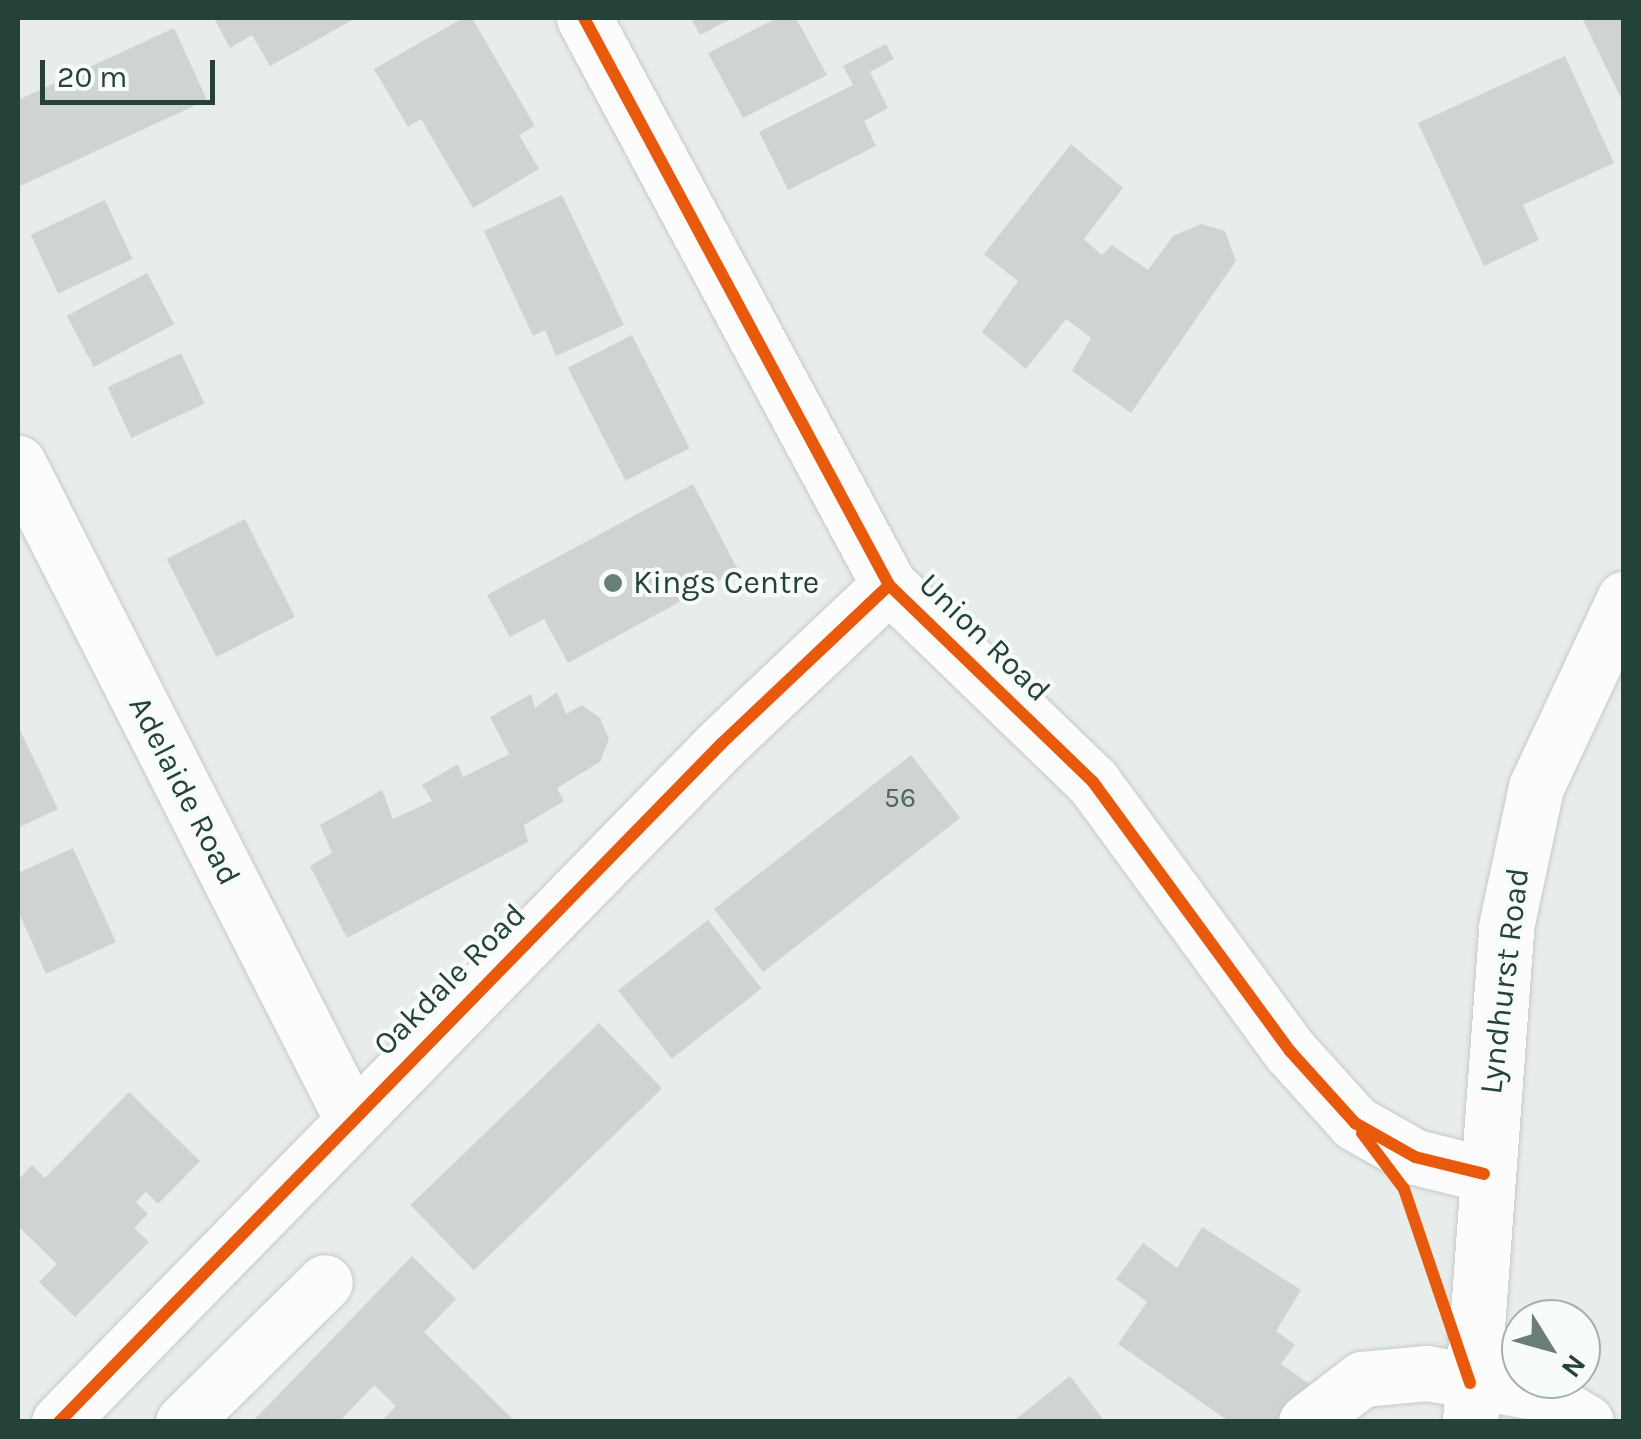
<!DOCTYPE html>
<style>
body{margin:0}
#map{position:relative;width:1641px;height:1439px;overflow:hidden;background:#e8edeb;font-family:Karla,sans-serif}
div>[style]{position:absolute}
.building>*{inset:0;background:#cfd4d2;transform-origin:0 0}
.roads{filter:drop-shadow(0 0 2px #c5cac8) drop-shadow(0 0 2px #c5cac8)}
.minor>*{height:55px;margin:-27.5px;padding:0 27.5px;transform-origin:27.5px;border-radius:27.5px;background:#fcfcfc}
.cycleway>*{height:12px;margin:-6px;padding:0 6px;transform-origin:6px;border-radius:6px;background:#e8590c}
.dots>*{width:28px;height:28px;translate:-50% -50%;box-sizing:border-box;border:5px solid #f7fbf9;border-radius:50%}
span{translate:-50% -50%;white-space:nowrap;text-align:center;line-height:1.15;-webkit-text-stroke:8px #f7fbf9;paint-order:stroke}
.number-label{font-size:28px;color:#506761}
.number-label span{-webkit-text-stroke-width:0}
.poi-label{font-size:32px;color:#24423a}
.left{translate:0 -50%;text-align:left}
.street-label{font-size:32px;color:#24423a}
.frame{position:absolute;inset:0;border:20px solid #24423a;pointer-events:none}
.north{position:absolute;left:1501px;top:1299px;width:100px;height:100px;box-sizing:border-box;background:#f7fbf9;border:2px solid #a3b1ad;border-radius:50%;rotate:127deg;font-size:28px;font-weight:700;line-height:40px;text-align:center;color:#24423a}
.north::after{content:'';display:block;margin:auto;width:35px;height:45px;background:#697e78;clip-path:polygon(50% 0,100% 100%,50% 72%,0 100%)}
.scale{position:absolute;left:40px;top:60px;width:175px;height:45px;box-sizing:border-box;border:5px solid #24423a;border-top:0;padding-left:12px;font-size:30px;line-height:35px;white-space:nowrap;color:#24423a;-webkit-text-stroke:8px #f7fbf9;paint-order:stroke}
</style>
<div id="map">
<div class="building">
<div style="clip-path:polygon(214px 18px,356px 18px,270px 66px,252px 35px,230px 48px)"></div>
<div style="clip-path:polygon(463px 18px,472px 18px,535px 126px,519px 135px,539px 169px,473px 208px,421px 119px,408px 127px,374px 69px)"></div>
<div style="clip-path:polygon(691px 18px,733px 18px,700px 35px)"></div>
<div style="clip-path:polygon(777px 18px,796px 18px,827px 75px,743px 118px,708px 53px)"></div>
<div style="clip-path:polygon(1582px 18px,1624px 18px,1624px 104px)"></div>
<div style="clip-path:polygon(174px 28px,207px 100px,18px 187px,18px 100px)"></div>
<div style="clip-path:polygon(886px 44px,894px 59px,870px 72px,888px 108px,864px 121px,876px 146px,788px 190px,759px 132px,853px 85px,843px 66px)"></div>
<div style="clip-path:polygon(1565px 56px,1614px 163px,1523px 205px,1539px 240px,1484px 266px,1418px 123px)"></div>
<div style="clip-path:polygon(1071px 144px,1123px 188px,1084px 239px,1102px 255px,1112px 245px,1148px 270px,1173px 236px,1201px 224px,1225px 231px,1236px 261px,1131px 413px,1072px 371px,1091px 338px,1066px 319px,1026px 369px,982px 332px,1018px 281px,984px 254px)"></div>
<div style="clip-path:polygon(562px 195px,624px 325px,556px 356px,545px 330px,533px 336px,484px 231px)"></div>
<div style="left:105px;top:200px;width:65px;height:82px;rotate:65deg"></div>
<div style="left:147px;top:273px;width:58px;height:91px;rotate:62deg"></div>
<div style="left:632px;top:335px;width:127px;height:72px;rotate:63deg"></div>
<div style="left:181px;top:353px;width:56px;height:81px;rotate:65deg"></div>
<div style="clip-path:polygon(693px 484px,738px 570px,568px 663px,544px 619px,510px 637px,487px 595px)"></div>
<div style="left:245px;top:519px;width:110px;height:88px;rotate:63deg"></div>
<div style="clip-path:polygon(557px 692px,566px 714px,582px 705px,600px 718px,609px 739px,600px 762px,557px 788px,564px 801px,524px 825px,528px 842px,347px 938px,310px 866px,332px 853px,320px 825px,382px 790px,393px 819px,432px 801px,422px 785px,458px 764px,463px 777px,509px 754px,490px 717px,531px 694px,535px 708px)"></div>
<div style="clip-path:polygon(18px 726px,58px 809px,18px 828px)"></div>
<div style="left:911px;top:755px;width:80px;height:250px;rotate:52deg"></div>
<div style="clip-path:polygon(73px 848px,116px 942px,46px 974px,18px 911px,18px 873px)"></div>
<div style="left:708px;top:920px;width:87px;height:114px;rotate:52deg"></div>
<div style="left:599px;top:1023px;width:91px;height:262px;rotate:46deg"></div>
<div style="clip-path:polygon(129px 1092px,200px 1161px,158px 1204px,146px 1192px,136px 1202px,148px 1214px,134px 1228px,149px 1242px,75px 1317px,39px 1282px,57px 1264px,18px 1226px,18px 1180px,32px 1165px,45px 1178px)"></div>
<div style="clip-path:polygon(1202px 1227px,1301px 1290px,1276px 1331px,1295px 1345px,1281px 1364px,1328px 1397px,1297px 1422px,1230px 1422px,1118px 1344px,1147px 1302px,1116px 1279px,1143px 1243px,1177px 1268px)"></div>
<div style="clip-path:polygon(412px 1256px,456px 1299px,424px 1332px,516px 1422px,381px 1422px,396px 1406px,374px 1385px,339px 1422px,252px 1422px)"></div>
<div style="clip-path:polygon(1070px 1376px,1105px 1422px,1012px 1422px)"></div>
</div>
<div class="roads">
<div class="minor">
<div style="left:584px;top:18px;width:644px;rotate:61.72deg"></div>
<div style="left:889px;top:585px;width:284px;rotate:44deg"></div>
<div style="left:1093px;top:782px;width:333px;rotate:53.8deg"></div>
<div style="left:1290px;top:1051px;width:97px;rotate:47.9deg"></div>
<div style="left:1355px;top:1123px;width:69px;rotate:29.5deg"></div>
<div style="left:1415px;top:1157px;width:71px;rotate:13.8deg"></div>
<div style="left:18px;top:463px;width:736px;rotate:63.02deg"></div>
<div style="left:59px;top:1422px;width:948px;rotate:-45.68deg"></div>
<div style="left:721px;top:744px;width:231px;rotate:-43.4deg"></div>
<div style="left:183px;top:1422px;width:199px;rotate:-44.6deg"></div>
<div style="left:1306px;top:1422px;width:71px;rotate:-37.5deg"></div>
<div style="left:1362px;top:1379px;width:65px;rotate:-5.3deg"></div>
<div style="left:1427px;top:1373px;width:110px;rotate:10deg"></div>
<div style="left:1535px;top:1392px;width:59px;rotate:30.5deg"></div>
<div style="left:1470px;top:1422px;width:496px;rotate:-85.8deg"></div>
<div style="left:1506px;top:927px;width:143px;rotate:-77.9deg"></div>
<div style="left:1536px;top:787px;width:208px;rotate:-64.9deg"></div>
</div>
</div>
<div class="cycleway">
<div style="left:584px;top:18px;width:644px;rotate:61.72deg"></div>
<div style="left:889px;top:585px;width:284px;rotate:44deg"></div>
<div style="left:1093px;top:782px;width:333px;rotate:53.8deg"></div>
<div style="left:1290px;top:1051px;width:97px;rotate:47.9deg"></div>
<div style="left:1355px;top:1123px;width:69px;rotate:29.5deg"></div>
<div style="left:1415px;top:1157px;width:71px;rotate:13.8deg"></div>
<div style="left:1362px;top:1133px;width:70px;rotate:53.1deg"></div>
<div style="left:1404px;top:1189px;width:205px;rotate:71.2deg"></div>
<div style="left:59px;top:1422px;width:948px;rotate:-45.68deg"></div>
<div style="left:721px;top:744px;width:231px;rotate:-43.4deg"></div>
</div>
<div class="dots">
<div style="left:613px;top:583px;background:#697e78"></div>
</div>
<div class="number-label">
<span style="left:900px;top:798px">56</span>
</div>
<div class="poi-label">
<span class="left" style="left:633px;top:583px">Kings Centre</span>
</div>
<div class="street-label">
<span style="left:984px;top:638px;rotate:44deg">Union Road</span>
<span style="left:184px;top:791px;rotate:63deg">Adelaide Road</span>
<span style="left:450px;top:980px;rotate:-45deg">Oakdale Road</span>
<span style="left:1505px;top:981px;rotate:-83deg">Lyndhurst Road</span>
</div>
<div class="frame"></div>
<div class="north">N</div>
<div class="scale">20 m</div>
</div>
